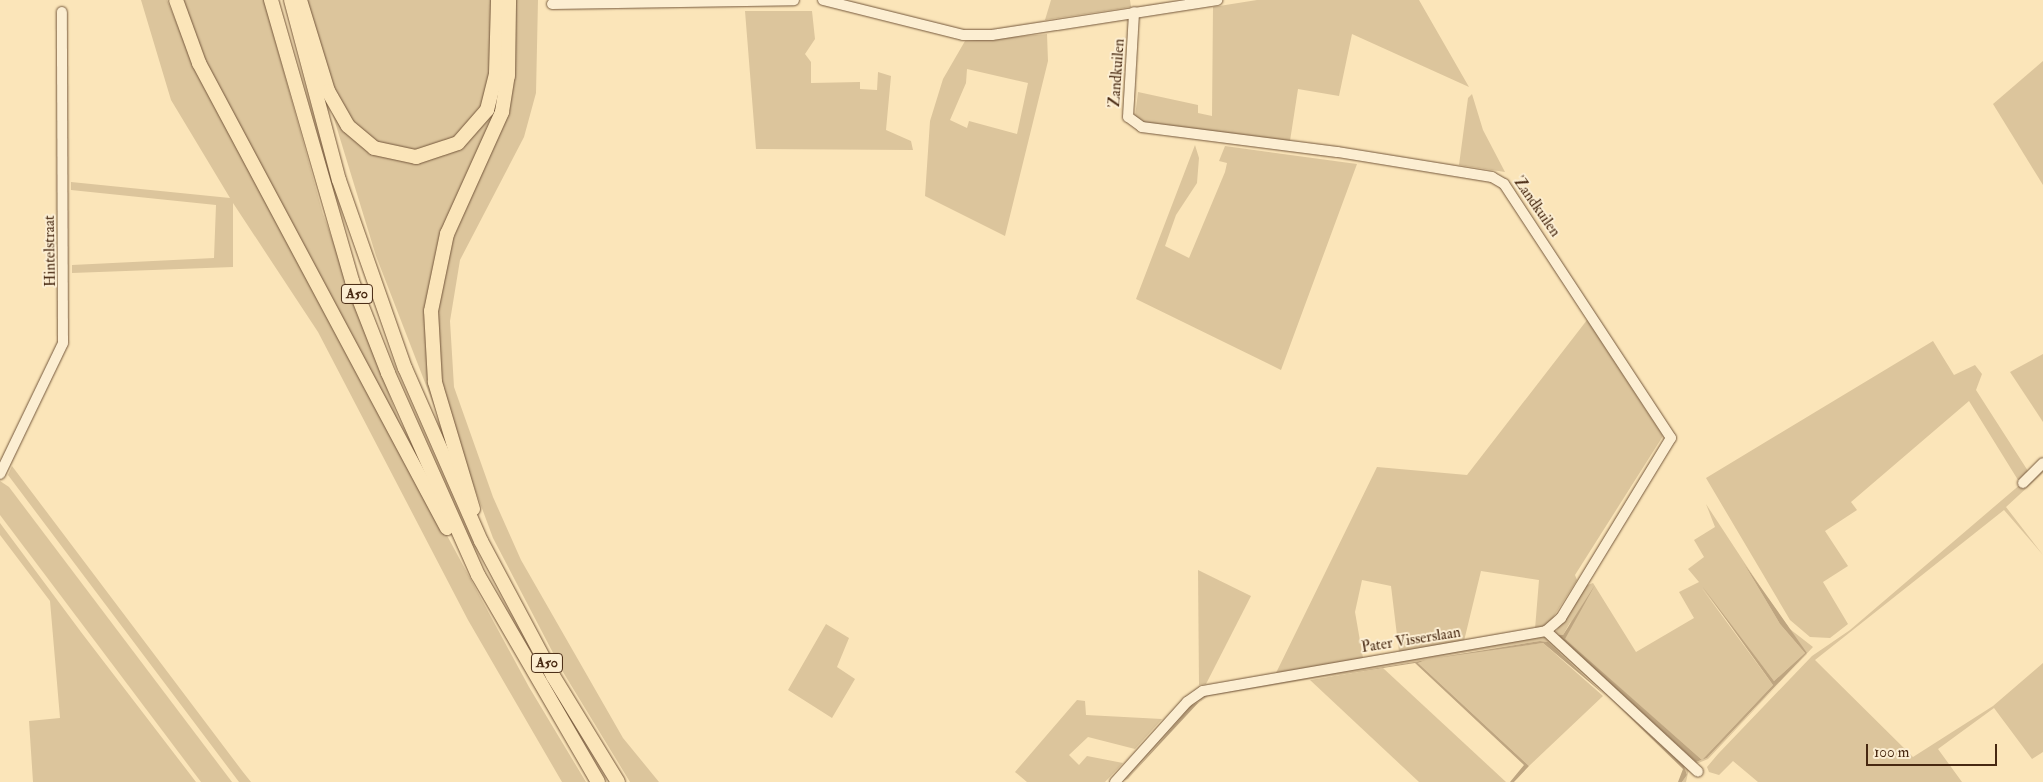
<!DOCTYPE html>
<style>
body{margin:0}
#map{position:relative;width:2043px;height:782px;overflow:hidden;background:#fbe5b9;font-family:"IM FELL Double Pica",serif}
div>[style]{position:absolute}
.green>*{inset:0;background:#dcc59c}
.water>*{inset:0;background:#bea580}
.roads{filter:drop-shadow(0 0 1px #74573b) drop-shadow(0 0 1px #74573b)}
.minor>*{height:10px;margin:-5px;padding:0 5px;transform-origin:5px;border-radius:5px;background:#fceed2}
.highway>*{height:14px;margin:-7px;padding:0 7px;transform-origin:7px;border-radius:7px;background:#fbe5b9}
span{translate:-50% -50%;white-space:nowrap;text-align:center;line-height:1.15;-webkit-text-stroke:4px #fceed2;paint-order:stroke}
.shield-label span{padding:1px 4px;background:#fceed2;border:1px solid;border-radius:4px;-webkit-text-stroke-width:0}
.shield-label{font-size:14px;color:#472811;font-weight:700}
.street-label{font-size:15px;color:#472811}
.scale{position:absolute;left:1866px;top:744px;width:131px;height:22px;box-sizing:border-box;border:2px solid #472811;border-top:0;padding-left:6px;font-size:15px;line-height:18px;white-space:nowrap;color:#472811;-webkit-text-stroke:4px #fceed2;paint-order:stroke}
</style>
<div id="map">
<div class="green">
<div style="clip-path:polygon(141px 0,167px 0,199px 77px,529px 687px,586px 782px,562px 782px,555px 770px,468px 620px,318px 332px,233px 203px,233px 267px,72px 273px,72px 265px,214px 258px,216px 205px,71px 190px,71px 182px,230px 198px,171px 100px)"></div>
<div style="clip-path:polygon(180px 0,264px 0,323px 214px,406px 440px,192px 38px)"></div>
<div style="clip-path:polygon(304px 0,495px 0,490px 90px,471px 128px,435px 150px,390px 150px,362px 135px,336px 98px)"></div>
<div style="clip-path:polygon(513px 0,538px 0,536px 93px,524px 137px,460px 260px,450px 321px,454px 387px,493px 497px,521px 560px,623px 738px,659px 782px,630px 782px,563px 672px,493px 538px,442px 400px,435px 316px,443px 262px,489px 156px)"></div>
<div style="clip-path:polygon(1051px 0,1130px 0,1131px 7px,1045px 20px)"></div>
<div style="clip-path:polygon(1257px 0,1419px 0,1469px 87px,1352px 34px,1339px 96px,1298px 89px,1290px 141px,1140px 123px,1135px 117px,1138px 92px,1198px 105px,1198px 113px,1212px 116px,1213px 7px)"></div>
<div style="clip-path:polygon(745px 11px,812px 11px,815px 39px,805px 54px,811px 62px,811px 83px,860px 82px,860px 89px,877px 90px,878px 72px,891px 76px,886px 130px,911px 141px,913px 150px,756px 149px)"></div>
<div style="clip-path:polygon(evenodd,1047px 34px,1048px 61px,1005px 236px,925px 196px,930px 121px,943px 79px,965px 41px,1047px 34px,967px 69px,1028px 83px,1017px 134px,969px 121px,967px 128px,950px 120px,966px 83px,967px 69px)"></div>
<div style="clip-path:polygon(2043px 61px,2043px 185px,1993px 104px)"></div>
<div style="clip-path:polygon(499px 83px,500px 106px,430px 294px,448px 442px,376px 256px,327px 96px,350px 135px,426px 160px,451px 152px,480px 128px)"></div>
<div style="clip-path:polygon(1472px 94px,1483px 130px,1505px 172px,1459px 165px,1468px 98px)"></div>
<div style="clip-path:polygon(1195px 145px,1199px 158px,1197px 183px,1176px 215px,1165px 246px,1189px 258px,1225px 172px,1227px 163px,1219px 161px,1225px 146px,1357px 164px,1281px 370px,1136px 299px)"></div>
<div style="clip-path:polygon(1587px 320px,1663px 436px,1575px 575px,1577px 580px,1547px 627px,1535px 629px,1539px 580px,1481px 571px,1464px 641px,1399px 652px,1391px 586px,1362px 580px,1355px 612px,1363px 658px,1276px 673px,1377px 467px,1467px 475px)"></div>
<div style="clip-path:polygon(1933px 341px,1954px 375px,1975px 365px,1982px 374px,1976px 390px,2028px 471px,2018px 480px,1969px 401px,1851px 502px,1857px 510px,1825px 531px,1848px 566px,1823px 582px,1848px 624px,1830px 638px,1810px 637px,1790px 620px,1706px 478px)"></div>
<div style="clip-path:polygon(2043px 354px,2043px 422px,2010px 372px)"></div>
<div style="clip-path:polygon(2043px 465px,2043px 473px,2006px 507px,2043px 555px,2004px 510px,1815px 660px,1913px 757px,1993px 706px,2043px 663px,2043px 752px,2032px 759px,1994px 708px,1938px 749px,1962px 782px,1758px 782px,1733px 761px,1719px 775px,1709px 772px,1707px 767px,1718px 754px,1812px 656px,1850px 630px)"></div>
<div style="clip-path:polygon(12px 466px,243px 772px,251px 782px,239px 782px,8px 475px)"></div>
<div style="clip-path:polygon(0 481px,9px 487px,232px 782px,201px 782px,0 515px)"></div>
<div style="clip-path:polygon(evenodd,1706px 504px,1786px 626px,1813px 647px,1708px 759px,1696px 764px,1554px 635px,1582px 587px,1593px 583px,1636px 652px,1694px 618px,1679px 592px,1699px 582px,1688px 569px,1704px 557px,1694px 540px,1715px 527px,1706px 504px,1743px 562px,1807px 654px,1707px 758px,1696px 762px,1558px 635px,1563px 635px,1571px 621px,1564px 639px,1702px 760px,1773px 685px,1701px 587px,1774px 681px,1805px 653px,1780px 624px,1743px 562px)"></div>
<div style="clip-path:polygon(0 523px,81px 632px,196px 782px,33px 782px,29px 721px,60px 718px,50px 601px,0 535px)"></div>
<div style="clip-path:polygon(1198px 570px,1251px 596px,1206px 684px,1199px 685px)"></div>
<div style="clip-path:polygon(826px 624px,849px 638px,837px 667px,855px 679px,832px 718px,788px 690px)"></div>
<div style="clip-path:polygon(1539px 636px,1546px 637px,1689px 769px,1686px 782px,1682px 782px,1687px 775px,1684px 766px,1669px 752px,1548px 642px,1540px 641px,1437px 657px,1543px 643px,1603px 696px,1529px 766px,1418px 663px,1426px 660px,1208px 696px,1191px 706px,1128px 779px,1117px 782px,1195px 697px)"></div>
<div style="clip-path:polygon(1383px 668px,1506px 782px,1419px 782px,1310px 680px)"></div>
<div style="clip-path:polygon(1077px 700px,1085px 701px,1086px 715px,1162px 719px,1135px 749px,1088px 737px,1069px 755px,1079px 765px,1087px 756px,1123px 763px,1105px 782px,1027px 782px,1015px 772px)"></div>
</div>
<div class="water">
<div style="clip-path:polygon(1743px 562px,1807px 653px,1707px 758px,1696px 762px,1558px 635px,1563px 635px,1595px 585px,1565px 639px,1702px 760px,1773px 685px,1702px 586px,1774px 681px,1805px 653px,1780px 624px)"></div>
<div style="clip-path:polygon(1540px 641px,1548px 642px,1606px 696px,1543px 643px,1436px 658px)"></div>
<div style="clip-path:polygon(1426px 660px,1418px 663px,1529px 766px,1514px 782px,1510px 782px,1524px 765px,1415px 663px,1306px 680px)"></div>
<div style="clip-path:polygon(1211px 695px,1199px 702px,1133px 773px,1191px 706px)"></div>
<div style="clip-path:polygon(1612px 700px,1684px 766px,1687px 775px,1682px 782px,1678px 782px,1683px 769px)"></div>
</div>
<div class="roads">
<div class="minor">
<div style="left:823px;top:0;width:144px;rotate:14deg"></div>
<div style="left:963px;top:35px;width:29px"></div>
<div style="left:992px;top:35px;width:228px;rotate:-8.8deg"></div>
<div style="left:552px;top:4px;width:242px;rotate:-0.9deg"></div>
<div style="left:0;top:474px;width:145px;rotate:-64.3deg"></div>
<div style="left:63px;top:343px;width:331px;rotate:-90.2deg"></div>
<div style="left:2023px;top:483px;width:28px;rotate:-45deg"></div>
<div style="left:1546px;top:631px;width:207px;rotate:42.8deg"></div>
<div style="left:1115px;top:782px;width:108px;rotate:-48deg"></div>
<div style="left:1187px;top:702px;width:19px;rotate:-35deg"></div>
<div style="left:1203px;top:691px;width:348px;rotate:-9.9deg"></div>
<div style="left:1546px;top:631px;width:20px;rotate:-41deg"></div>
<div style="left:1561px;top:618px;width:211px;rotate:-58.6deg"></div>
<div style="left:1671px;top:438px;width:304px;rotate:-123.3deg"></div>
<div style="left:1504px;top:184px;width:14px;rotate:-150deg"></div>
<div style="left:1492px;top:177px;width:157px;rotate:-170.8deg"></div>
<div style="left:1337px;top:152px;width:197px;rotate:-172.7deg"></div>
<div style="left:1142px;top:127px;width:17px;rotate:-144deg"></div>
<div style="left:1128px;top:117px;width:105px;rotate:-86.7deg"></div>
</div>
<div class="highway">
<div style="left:176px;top:0;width:67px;rotate:69.9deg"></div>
<div style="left:199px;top:63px;width:527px;rotate:61.93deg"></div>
<div style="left:271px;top:0;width:292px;rotate:73.9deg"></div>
<div style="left:352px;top:281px;width:99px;rotate:68.6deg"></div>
<div style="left:388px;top:373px;width:221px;rotate:66deg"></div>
<div style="left:478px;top:575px;width:239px;rotate:59.9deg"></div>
<div style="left:291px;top:0;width:186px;rotate:75.1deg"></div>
<div style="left:339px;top:180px;width:199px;rotate:70.7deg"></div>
<div style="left:405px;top:368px;width:189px;rotate:66.3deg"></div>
<div style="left:481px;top:541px;width:153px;rotate:61.9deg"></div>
<div style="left:553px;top:676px;width:124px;rotate:58.5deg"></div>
<div style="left:300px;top:0;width:95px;rotate:72.9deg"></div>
<div style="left:328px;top:91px;width:40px;rotate:60.3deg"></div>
<div style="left:348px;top:126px;width:34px;rotate:40deg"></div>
<div style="left:374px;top:148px;width:43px;rotate:12.1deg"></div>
<div style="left:416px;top:157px;width:44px;rotate:-18.4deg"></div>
<div style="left:458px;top:143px;width:44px;rotate:-48.7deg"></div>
<div style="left:487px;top:110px;width:38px;rotate:-76deg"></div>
<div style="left:496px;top:73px;width:73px;rotate:-88.4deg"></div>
<div style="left:473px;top:509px;width:133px;rotate:-106.7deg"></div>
<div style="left:435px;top:382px;width:71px;rotate:-93.2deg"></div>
<div style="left:431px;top:311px;width:79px;rotate:-78.3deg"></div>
<div style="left:447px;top:234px;width:134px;rotate:-65.7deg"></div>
<div style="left:502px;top:112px;width:36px;rotate:-81deg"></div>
<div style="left:508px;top:76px;width:76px;rotate:-89.2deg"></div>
</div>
</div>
<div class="shield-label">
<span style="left:357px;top:294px">A50</span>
<span style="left:547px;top:663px">A50</span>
</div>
<div class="street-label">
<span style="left:1117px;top:73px;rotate:-86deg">Zandkuilen</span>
<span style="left:1537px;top:207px;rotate:55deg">Zandkuilen</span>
<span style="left:50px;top:251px;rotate:-91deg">Hintelstraat</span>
<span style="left:1411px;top:640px;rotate:-9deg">Pater Visserslaan</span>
</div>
<div class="scale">100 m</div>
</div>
